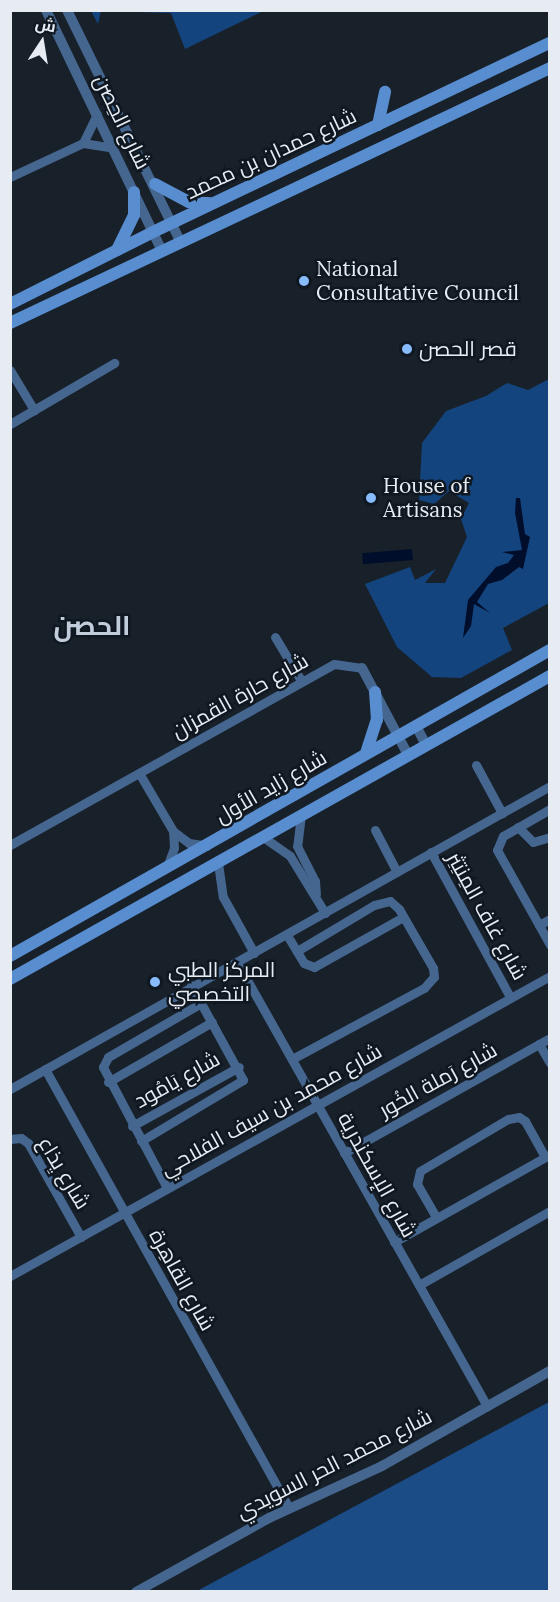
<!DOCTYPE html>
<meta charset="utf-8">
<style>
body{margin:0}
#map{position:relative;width:560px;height:1602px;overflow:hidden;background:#18202a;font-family:Lora,Cairo,serif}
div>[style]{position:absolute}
.green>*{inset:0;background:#14447d}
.forest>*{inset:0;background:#1b4c86}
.water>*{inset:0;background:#000e2b;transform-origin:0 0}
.minor>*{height:9px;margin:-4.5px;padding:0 4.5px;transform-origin:4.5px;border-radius:4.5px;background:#45668f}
.tertiary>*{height:10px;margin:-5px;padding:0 5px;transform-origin:5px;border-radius:5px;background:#45668f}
.secondary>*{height:12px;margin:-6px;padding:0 6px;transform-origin:6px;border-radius:6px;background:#588dcf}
.dots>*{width:16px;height:16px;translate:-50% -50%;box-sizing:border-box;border:3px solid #0f1720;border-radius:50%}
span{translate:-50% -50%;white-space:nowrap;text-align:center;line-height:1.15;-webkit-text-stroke:5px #0f1720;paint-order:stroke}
.street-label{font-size:21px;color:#e7ecf3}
.poi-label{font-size:21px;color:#e7ecf3}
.left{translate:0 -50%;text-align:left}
.district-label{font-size:27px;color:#c2cddb;font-weight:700}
.frame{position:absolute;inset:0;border:12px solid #e7ecf3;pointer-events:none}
.north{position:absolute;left:12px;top:12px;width:60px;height:60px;-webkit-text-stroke:4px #0f1720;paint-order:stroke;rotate:12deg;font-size:16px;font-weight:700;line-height:24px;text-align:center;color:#e7ecf3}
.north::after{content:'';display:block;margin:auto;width:21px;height:27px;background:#e7ecf3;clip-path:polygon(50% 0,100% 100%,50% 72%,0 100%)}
</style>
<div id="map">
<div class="green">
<div style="clip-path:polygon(91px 11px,263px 11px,185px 49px,171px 13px,101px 11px,98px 24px)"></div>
<div style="clip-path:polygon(549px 379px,549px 603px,503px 628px,512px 650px,461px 678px,432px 677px,397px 647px,365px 584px,410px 567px,415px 580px,436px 569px,425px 583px,445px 583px,467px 537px,461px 519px,469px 503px,449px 491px,434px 504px,419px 500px,422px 443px,446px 411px,486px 396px,507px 383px,528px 390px)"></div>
</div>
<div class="forest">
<div style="clip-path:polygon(549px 1402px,549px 1591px,197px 1591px)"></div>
</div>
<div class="water">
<div style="clip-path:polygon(516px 498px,520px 498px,525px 534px,530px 537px,523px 569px,519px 567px,502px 580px,488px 584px,477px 602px,490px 613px,474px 604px,471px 626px,463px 638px,468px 600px,496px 567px,508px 563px,514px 555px,502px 552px,522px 550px,515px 513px)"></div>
<div style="left:412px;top:549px;width:11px;height:50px;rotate:85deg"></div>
</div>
<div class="minor">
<div style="left:83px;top:143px;width:32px;rotate:-64deg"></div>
<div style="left:10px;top:177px;width:81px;rotate:-25deg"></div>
<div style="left:83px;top:143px;width:31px;rotate:9deg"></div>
<div style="left:10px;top:370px;width:47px;rotate:59deg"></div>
<div style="left:10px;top:424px;width:121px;rotate:-30.4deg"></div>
<div style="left:275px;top:637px;width:52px;rotate:59deg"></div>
<div style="left:476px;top:765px;width:55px;rotate:61.6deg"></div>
<div style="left:139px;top:773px;width:67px;rotate:59.6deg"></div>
<div style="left:173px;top:831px;width:20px;rotate:37deg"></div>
<div style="left:189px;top:843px;width:18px;rotate:9deg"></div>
<div style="left:550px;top:809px;width:54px;rotate:150.1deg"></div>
<div style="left:503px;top:836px;width:15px;rotate:113deg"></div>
<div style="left:497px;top:850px;width:109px;rotate:60.8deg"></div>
<div style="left:301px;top:815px;width:31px;rotate:97deg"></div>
<div style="left:297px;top:846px;width:39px;rotate:63deg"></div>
<div style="left:315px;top:881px;width:13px;rotate:86deg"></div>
<div style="left:518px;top:827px;width:21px;rotate:45deg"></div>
<div style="left:533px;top:842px;width:18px;rotate:-16deg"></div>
<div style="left:375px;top:830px;width:47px;rotate:62.4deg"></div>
<div style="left:263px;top:837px;width:33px;rotate:35deg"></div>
<div style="left:290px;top:856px;width:67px;rotate:58.4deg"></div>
<div style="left:10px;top:845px;width:371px;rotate:-29.2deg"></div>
<div style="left:334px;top:664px;width:28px;rotate:8deg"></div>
<div style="left:431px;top:852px;width:165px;rotate:61.4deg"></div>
<div style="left:218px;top:863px;width:34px;rotate:82deg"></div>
<div style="left:223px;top:897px;width:64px;rotate:61deg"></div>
<div style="left:167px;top:867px;width:20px;rotate:-70deg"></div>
<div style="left:174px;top:848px;width:17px;rotate:-93deg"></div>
<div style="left:539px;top:925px;width:13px;rotate:-29deg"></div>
<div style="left:287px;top:935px;width:33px;rotate:59deg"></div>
<div style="left:304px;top:963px;width:11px;rotate:22deg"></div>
<div style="left:314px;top:967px;width:102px;rotate:-29.3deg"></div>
<div style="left:237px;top:962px;width:510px;rotate:60.62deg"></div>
<div style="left:539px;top:1044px;width:22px;rotate:60deg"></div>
<div style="left:292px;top:1059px;width:150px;rotate:-28.3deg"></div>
<div style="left:424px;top:988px;width:15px;rotate:-48deg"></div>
<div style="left:434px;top:977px;width:9px;rotate:-96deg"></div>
<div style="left:433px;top:968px;width:68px;rotate:-120deg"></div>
<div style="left:399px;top:909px;width:12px;rotate:-138deg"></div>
<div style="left:390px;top:901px;width:16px;rotate:166deg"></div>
<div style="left:374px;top:905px;width:90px;rotate:149.1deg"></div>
<div style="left:45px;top:1069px;width:502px;rotate:60.93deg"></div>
<div style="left:108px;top:1082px;width:120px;rotate:-30deg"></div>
<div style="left:10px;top:1089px;width:619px;rotate:-29.3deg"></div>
<div style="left:132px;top:1126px;width:122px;rotate:-28.9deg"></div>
<div style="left:10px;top:1139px;width:11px;rotate:-5deg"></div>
<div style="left:21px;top:1138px;width:9px;rotate:36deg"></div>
<div style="left:28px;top:1143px;width:108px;rotate:60.6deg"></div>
<div style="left:141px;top:1141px;width:119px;rotate:-30.9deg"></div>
<div style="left:243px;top:1080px;width:108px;rotate:-118.7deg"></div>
<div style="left:344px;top:1153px;width:236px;rotate:-29.2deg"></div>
<div style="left:167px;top:1188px;width:137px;rotate:-117.9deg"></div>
<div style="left:103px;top:1067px;width:11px;rotate:-63deg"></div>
<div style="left:108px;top:1057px;width:108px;rotate:-30.1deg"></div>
<div style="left:436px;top:1217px;width:38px;rotate:-120deg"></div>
<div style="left:417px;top:1184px;width:13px;rotate:-77deg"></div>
<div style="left:420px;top:1171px;width:102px;rotate:-30.6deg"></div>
<div style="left:508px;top:1119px;width:11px;rotate:-10deg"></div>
<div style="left:519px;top:1117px;width:7px;rotate:34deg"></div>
<div style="left:525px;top:1121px;width:41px;rotate:60.9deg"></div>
<div style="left:394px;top:1242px;width:178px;rotate:-29.3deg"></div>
<div style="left:10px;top:1276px;width:618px;rotate:-29.05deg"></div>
<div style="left:419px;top:1285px;width:150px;rotate:-29.5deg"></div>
</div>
<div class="tertiary">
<div style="left:46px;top:10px;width:267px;rotate:64.3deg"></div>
<div style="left:67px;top:10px;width:259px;rotate:63.9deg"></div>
<div style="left:362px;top:668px;width:98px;rotate:62.1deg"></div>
<div style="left:416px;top:726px;width:21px;rotate:62deg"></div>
<div style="left:136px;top:1592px;width:152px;rotate:-29.1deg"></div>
<div style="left:269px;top:1518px;width:124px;rotate:-24.7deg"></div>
<div style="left:382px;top:1466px;width:193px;rotate:-29.5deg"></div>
</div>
<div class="secondary">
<div style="left:378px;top:125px;width:34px;rotate:-78deg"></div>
<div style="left:155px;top:184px;width:38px;rotate:28deg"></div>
<div style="left:189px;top:202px;width:22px;rotate:3deg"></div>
<div style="left:117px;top:250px;width:39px;rotate:-64deg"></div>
<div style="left:134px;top:215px;width:23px;rotate:-90deg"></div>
<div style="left:10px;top:304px;width:160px;rotate:-26.7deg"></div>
<div style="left:153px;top:232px;width:440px;rotate:-25.5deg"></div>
<div style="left:10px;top:323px;width:597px;rotate:-25.28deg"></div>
<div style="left:366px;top:753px;width:35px;rotate:-72deg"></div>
<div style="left:377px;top:720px;width:28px;rotate:-94deg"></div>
<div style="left:10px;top:956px;width:621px;rotate:-29.54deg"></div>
<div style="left:10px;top:979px;width:619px;rotate:-29.3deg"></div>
</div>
<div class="dots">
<div style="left:304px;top:281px;background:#87bbfc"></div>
<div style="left:407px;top:349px;background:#87bbfc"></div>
<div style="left:371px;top:498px;background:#87bbfc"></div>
<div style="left:155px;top:982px;background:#87bbfc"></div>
</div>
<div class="street-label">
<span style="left:122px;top:122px;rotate:64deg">شارع الحِصن</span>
<span style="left:271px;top:154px;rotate:-25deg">شارع حمدان بن محمد</span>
<span style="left:240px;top:696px;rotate:-29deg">شارع حارة القمزان</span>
<span style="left:271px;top:787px;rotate:-30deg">شارع زايد الأول</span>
<span style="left:487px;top:916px;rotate:61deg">شارع غاف المِنتِثِر</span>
<span style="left:177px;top:1080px;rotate:-29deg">شارع يَامُود</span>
<span style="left:438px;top:1080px;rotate:-29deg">شارع رَملة الخُور</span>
<span style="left:271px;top:1110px;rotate:-29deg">شارع محمد بن سيف الفلاحي</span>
<span style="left:64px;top:1173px;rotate:59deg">شارع يِذاع</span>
<span style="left:377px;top:1175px;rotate:61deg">شارع الإسكندرية</span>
<span style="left:182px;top:1280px;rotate:61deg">شارع القاهِرة</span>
<span style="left:334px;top:1464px;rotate:-27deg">شارع محمد الحر السويدي</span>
</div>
<div class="poi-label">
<span class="left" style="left:316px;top:281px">National<br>Consultative Council</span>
<span class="left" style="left:419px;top:349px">قصر الحصن</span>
<span class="left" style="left:383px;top:498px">House of<br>Artisans</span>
<span class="left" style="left:168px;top:982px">المركز الطبي<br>التخصصي</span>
</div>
<div class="district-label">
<span style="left:92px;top:626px">الحصن</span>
</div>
<div class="frame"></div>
<div class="north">ش</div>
</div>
